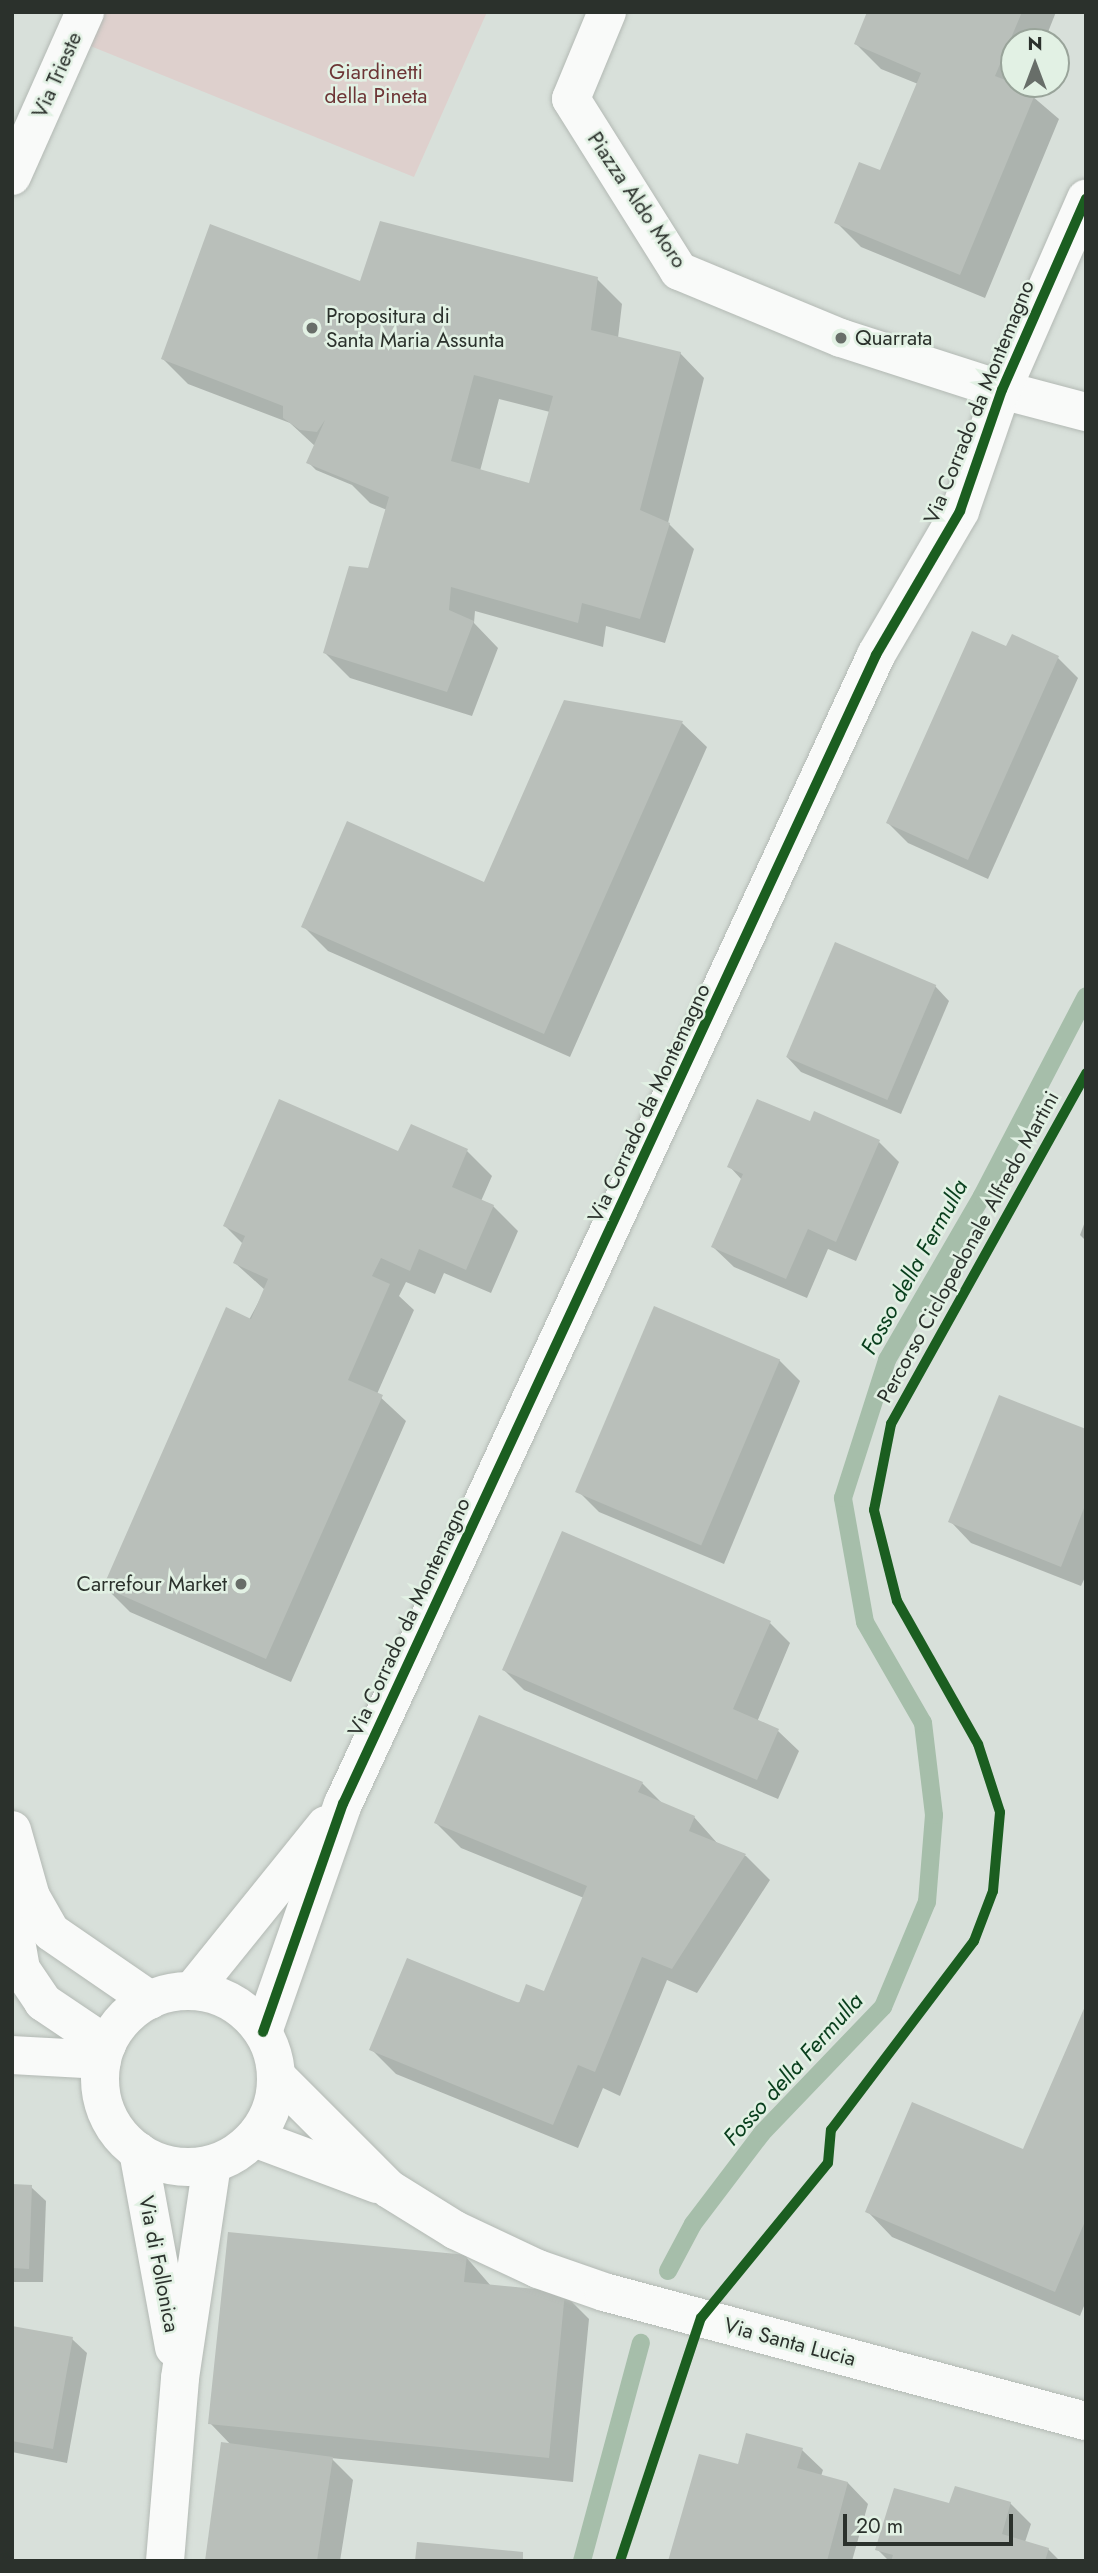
<!DOCTYPE html>
<style>
body{margin:0}
#map{position:relative;width:1098px;height:2573px;overflow:hidden;background:#d8e0da;font-family:Jost,sans-serif}
div>[style]{position:absolute}
.green>*{inset:0;background:#ded0cd}
.shadow>*{inset:0;background:#0003}
.stream>*{height:18px;margin:-9px;padding:0 9px;transform-origin:9px;border-radius:9px;background:#a6beaa}
.building>*{inset:0;background:#b9bfba;transform-origin:0 0}
.roads{filter:drop-shadow(0 0 2px #b3b9b4) drop-shadow(0 0 2px #b3b9b4)}
.street>*{height:38px;margin:-19px;padding:0 19px;transform-origin:19px;border-radius:19px;background:#f9faf9}
.secondary>*{height:38px;margin:-19px;padding:0 19px;transform-origin:19px;border-radius:19px;background:#f9faf9}
.secondary>.ring{margin:-19px;padding:0;box-sizing:content-box;background:none;border:38px solid #f9faf9;border-radius:50%}
.cycleway>*{height:10px;margin:-5px;padding:0 5px;transform-origin:5px;border-radius:5px;background:#1b5e20}
.dots>*{width:19px;height:19px;translate:-50% -50%;box-sizing:border-box;border:4px solid #e2f1e4;border-radius:50%}
span{translate:-50% -50%;white-space:nowrap;text-align:center;line-height:1.15;-webkit-text-stroke:5px #e2f1e4;paint-order:stroke}
.park-label{font-size:21px;color:#6d3536}
.street-label{font-size:21px;color:#2b312c}
.poi-label{font-size:21px;color:#2b312c}
.left{translate:0 -50%;text-align:left}
.right{translate:-100% -50%;text-align:right}
.water-label{font-size:23px;color:#083e1c;font-style:italic}
.frame{position:absolute;inset:0;border:14px solid #2b312c;pointer-events:none}
.north{position:absolute;left:1000px;top:28px;width:70px;height:70px;box-sizing:border-box;background:#e2f1e4;border:2px solid #99a49a;border-radius:50%;rotate:0deg;font-size:19px;font-weight:700;line-height:28px;text-align:center;color:#2b312c}
.north::after{content:'';display:block;margin:auto;width:24px;height:32px;background:#686e69;clip-path:polygon(50% 0,100% 100%,50% 72%,0 100%)}
.scale{position:absolute;left:843px;top:2514px;width:170px;height:32px;box-sizing:border-box;border:4px solid #2b312c;border-top:0;padding-left:9px;font-size:21px;line-height:24px;white-space:nowrap;color:#2b312c;-webkit-text-stroke:5px #e2f1e4;paint-order:stroke}
</style>
<div id="map">
<div class="green">
<div style="clip-path:polygon(97px 12px,487px 12px,414px 177px,83px 43px)"></div>
</div>
<div class="shadow">
<div style="clip-path:polygon(869px 12px,1056px 12px,1044px 42px,1014px 42px,1014px 84px,1027px 84px,1025px 90px,1059px 119px,985px 298px,861px 247px,836px 222px,881px 173px,918px 84px,881px 69px,856px 44px)"></div>
<div style="clip-path:polygon(evenodd,597px 279px,622px 304px,618px 338px,680px 353px,704px 378px,668px 523px,694px 549px,665px 643px,606px 626px,603px 647px,475px 611px,474px 623px,498px 648px,472px 716px,350px 678px,325px 653px,370px 570px,387px 510px,370px 503px,352px 485px,316px 470px,309px 463px,316px 447px,290px 423px,188px 384px,163px 359px,361px 283px,597px 279px,499px 399px,550px 412px,530px 485px,480px 471px,499px 399px)"></div>
<div style="clip-path:polygon(1007px 648px,1058px 658px,1078px 678px,988px 879px,908px 843px,888px 823px)"></div>
<div style="clip-path:polygon(565px 702px,682px 723px,707px 747px,570px 1057px,328px 951px,303px 926px,485px 884px)"></div>
<div style="clip-path:polygon(935px 986px,949px 1001px,901px 1114px,801px 1072px,787px 1057px)"></div>
<div style="clip-path:polygon(411px 1126px,467px 1151px,492px 1176px,481px 1201px,493px 1206px,518px 1231px,491px 1293px,444px 1273px,435px 1294px,406px 1282px,399px 1296px,414px 1310px,377px 1394px,406px 1421px,291px 1682px,130px 1612px,105px 1587px,265px 1290px,235px 1263px,243px 1244px,225px 1226px,399px 1154px)"></div>
<div style="clip-path:polygon(879px 1142px,899px 1162px,856px 1261px,828px 1249px,807px 1298px,734px 1267px,713px 1247px,742px 1180px,730px 1167px)"></div>
<div style="clip-path:polygon(1086px 1219px,1086px 1241px,1080px 1235px)"></div>
<div style="clip-path:polygon(655px 1309px,779px 1360px,800px 1381px,724px 1564px,599px 1512px,579px 1492px)"></div>
<div style="clip-path:polygon(1086px 1431px,1086px 1575px,1081px 1586px,971px 1543px,951px 1522px)"></div>
<div style="clip-path:polygon(770px 1623px,790px 1643px,757px 1722px,778px 1731px,799px 1751px,778px 1799px,524px 1690px,504px 1670px)"></div>
<div style="clip-path:polygon(642px 1783px,663px 1804px,694px 1817px,718px 1844px,746px 1856px,770px 1880px,697px 1993px,667px 1980px,620px 2096px,603px 2088px,578px 2148px,396px 2074px,371px 2049px,545px 1994px,584px 1898px,461px 1848px,436px 1823px)"></div>
<div style="clip-path:polygon(1086px 2008px,1086px 2301px,1080px 2316px,892px 2237px,868px 2212px,1024px 2152px)"></div>
<div style="clip-path:polygon(12px 2186px,31px 2187px,46px 2201px,43px 2282px,12px 2282px)"></div>
<div style="clip-path:polygon(466px 2257px,491px 2286px,564px 2294px,589px 2319px,573px 2482px,331px 2458px,353px 2480px,340px 2561px,206px 2561px,232px 2446px,210px 2423px)"></div>
<div style="clip-path:polygon(12px 2328px,72px 2339px,87px 2353px,67px 2463px,12px 2452px)"></div>
<div style="clip-path:polygon(802px 2450px,823px 2470px,821px 2476px,848px 2483px,868px 2504px,852px 2561px,670px 2561px,739px 2466px)"></div>
<div style="clip-path:polygon(1010px 2503px,1031px 2524px,1025px 2542px,1048px 2549px,1060px 2561px,889px 2561px,877px 2549px)"></div>
</div>
<div class="stream">
<div style="left:668px;top:2271px;width:53px;rotate:-62deg"></div>
<div style="left:693px;top:2224px;width:114px;rotate:-52.8deg"></div>
<div style="left:762px;top:2133px;width:175px;rotate:-46.2deg"></div>
<div style="left:883px;top:2007px;width:114px;rotate:-67.3deg"></div>
<div style="left:927px;top:1902px;width:87px;rotate:-85.4deg"></div>
<div style="left:934px;top:1815px;width:93px;rotate:-96.8deg"></div>
<div style="left:923px;top:1723px;width:116px;rotate:-119.9deg"></div>
<div style="left:865px;top:1622px;width:126px;rotate:-100.1deg"></div>
<div style="left:843px;top:1498px;width:145px;rotate:-72.3deg"></div>
<div style="left:887px;top:1360px;width:190px;rotate:-59.9deg"></div>
<div style="left:982px;top:1196px;width:225px;rotate:-62.5deg"></div>
<div style="left:582px;top:2561px;width:226px;rotate:-74.9deg"></div>
</div>
<div class="building">
<div style="clip-path:polygon(867px 12px,1022px 12px,995px 76px,1036px 92px,960px 275px,834px 223px,859px 162px,880px 170px,921px 73px,854px 44px)"></div>
<div style="clip-path:polygon(evenodd,380px 221px,598px 277px,591px 330px,681px 352px,640px 510px,670px 523px,640px 619px,582px 603px,578px 623px,451px 587px,449px 610px,474px 621px,447px 692px,323px 653px,349px 566px,368px 568px,389px 497px,306px 463px,325px 420px,317px 432px,300px 430px,283px 418px,283px 406px,161px 359px,210px 224px,360px 281px,380px 221px,474px 375px,553px 396px,529px 483px,451px 461px,474px 375px)"></div>
<div style="clip-path:polygon(972px 631px,1006px 646px,1012px 634px,1059px 656px,968px 860px,886px 823px)"></div>
<div style="clip-path:polygon(564px 700px,683px 721px,544px 1034px,301px 927px,347px 821px,484px 882px)"></div>
<div style="left:835px;top:942px;width:110px;height:125px;rotate:23deg"></div>
<div style="clip-path:polygon(279px 1099px,398px 1151px,411px 1124px,468px 1149px,452px 1187px,494px 1205px,466px 1270px,419px 1249px,410px 1271px,381px 1258px,372px 1276px,390px 1284px,348px 1380px,383px 1395px,266px 1659px,103px 1587px,226px 1307px,251px 1319px,268px 1279px,233px 1263px,245px 1236px,223px 1226px)"></div>
<div style="clip-path:polygon(757px 1099px,810px 1121px,814px 1111px,880px 1140px,836px 1242px,808px 1229px,786px 1279px,711px 1247px,743px 1174px,727px 1167px)"></div>
<div style="left:654px;top:1306px;width:137px;height:202px;rotate:23deg"></div>
<div style="clip-path:polygon(999px 1395px,1086px 1429px,1086px 1503px,1061px 1567px,948px 1522px)"></div>
<div style="clip-path:polygon(562px 1531px,771px 1621px,733px 1709px,779px 1729px,757px 1780px,502px 1670px)"></div>
<div style="clip-path:polygon(479px 1715px,643px 1782px,638px 1792px,695px 1816px,689px 1831px,746px 1854px,672px 1969px,642px 1957px,595px 2072px,578px 2065px,553px 2125px,369px 2050px,407px 1958px,519px 2003px,526px 1984px,544px 1991px,587px 1886px,434px 1823px)"></div>
<div style="clip-path:polygon(1086px 2004px,1086px 2219px,1055px 2292px,865px 2212px,912px 2102px,1023px 2149px)"></div>
<div style="clip-path:polygon(12px 2184px,32px 2185px,29px 2269px,12px 2268px)"></div>
<div style="clip-path:polygon(228px 2232px,467px 2255px,464px 2282px,565px 2292px,549px 2458px,208px 2424px)"></div>
<div style="clip-path:polygon(12px 2326px,73px 2337px,53px 2449px,12px 2441px)"></div>
<div style="clip-path:polygon(746px 2433px,803px 2448px,797px 2468px,848px 2482px,827px 2561px,668px 2561px,699px 2454px,738px 2464px)"></div>
<div style="clip-path:polygon(221px 2442px,333px 2457px,317px 2561px,205px 2561px)"></div>
<div style="clip-path:polygon(955px 2486px,1011px 2502px,1002px 2534px,1049px 2548px,1045px 2561px,891px 2561px,893px 2555px,875px 2550px,894px 2488px,949px 2503px)"></div>
<div style="clip-path:polygon(417px 2542px,523px 2552px,523px 2561px,415px 2561px)"></div>
</div>
<div class="roads">
<div class="street">
<div style="left:607px;top:12px;width:94px;rotate:112.5deg"></div>
<div style="left:571px;top:99px;width:203px;rotate:57.9deg"></div>
<div style="left:679px;top:271px;width:175px;rotate:22.5deg"></div>
<div style="left:841px;top:338px;width:169px;rotate:17.9deg"></div>
<div style="left:1002px;top:390px;width:87px;rotate:14.7deg"></div>
<div style="left:12px;top:2055px;width:90px;rotate:3.2deg"></div>
<div style="left:277px;top:2077px;width:158px;rotate:45deg"></div>
<div style="left:389px;top:2189px;width:78px;rotate:31.8deg"></div>
<div style="left:455px;top:2230px;width:92px;rotate:25.2deg"></div>
<div style="left:538px;top:2269px;width:70px;rotate:19.2deg"></div>
<div style="left:604px;top:2292px;width:499px;rotate:15deg"></div>
<div style="left:254px;top:2138px;width:131px;rotate:20.5deg"></div>
<div style="left:138px;top:2151px;width:200px;rotate:79.6deg"></div>
<div style="left:165px;top:2561px;width:184px;rotate:-85.3deg"></div>
<div style="left:180px;top:2378px;width:216px;rotate:-81.5deg"></div>
</div>
<div class="secondary">
<div style="left:12px;top:176px;width:180px;rotate:-66deg"></div>
<div style="left:12px;top:1830px;width:70px;rotate:74.2deg"></div>
<div style="left:31px;top:1897px;width:40px;rotate:60.3deg"></div>
<div style="left:51px;top:1932px;width:120px;rotate:34.5deg"></div>
<div style="left:18px;top:1873px;width:62px;rotate:92.8deg"></div>
<div style="left:15px;top:1935px;width:35px;rotate:80deg"></div>
<div style="left:21px;top:1969px;width:40px;rotate:56deg"></div>
<div style="left:43px;top:2002px;width:77px;rotate:33.9deg"></div>
<div style="left:192px;top:1991px;width:213px;rotate:-51.1deg"></div>
<div class="ring" style="left:100px;top:1991px;width:138px;height:138px"></div>
<div style="left:263px;top:2032px;width:242px;rotate:-70.7deg"></div>
<div style="left:343px;top:1804px;width:1267px;rotate:-65.11deg"></div>
<div style="left:876px;top:655px;width:167px;rotate:-59.7deg"></div>
<div style="left:960px;top:511px;width:128px;rotate:-70.9deg"></div>
<div style="left:1002px;top:390px;width:209px;rotate:-66.3deg"></div>
</div>
</div>
<div class="cycleway">
<div style="left:263px;top:2032px;width:242px;rotate:-70.7deg"></div>
<div style="left:343px;top:1804px;width:1267px;rotate:-65.11deg"></div>
<div style="left:876px;top:655px;width:167px;rotate:-59.7deg"></div>
<div style="left:960px;top:511px;width:128px;rotate:-70.9deg"></div>
<div style="left:1002px;top:390px;width:209px;rotate:-66.3deg"></div>
<div style="left:620px;top:2561px;width:256px;rotate:-71.6deg"></div>
<div style="left:701px;top:2318px;width:200px;rotate:-50.7deg"></div>
<div style="left:828px;top:2163px;width:33px;rotate:-85deg"></div>
<div style="left:831px;top:2130px;width:237px;rotate:-52.9deg"></div>
<div style="left:974px;top:1941px;width:53px;rotate:-69.2deg"></div>
<div style="left:993px;top:1891px;width:79px;rotate:-84.9deg"></div>
<div style="left:1000px;top:1812px;width:71px;rotate:-107.9deg"></div>
<div style="left:978px;top:1744px;width:164px;rotate:-119.5deg"></div>
<div style="left:897px;top:1601px;width:94px;rotate:-104.2deg"></div>
<div style="left:874px;top:1510px;width:88px;rotate:-78.8deg"></div>
<div style="left:891px;top:1424px;width:402px;rotate:-60.9deg"></div>
</div>
<div class="dots">
<div style="left:312px;top:328px;background:#686e69"></div>
<div style="left:841px;top:338px;background:#686e69"></div>
<div style="left:241px;top:1584px;background:#686e69"></div>
</div>
<div class="park-label">
<span style="left:376px;top:84px">Giardinetti<br>della Pineta</span>
</div>
<div class="street-label">
<span style="left:57px;top:75px;rotate:-66deg">Via Trieste</span>
<span style="left:637px;top:200px;rotate:56deg">Piazza Aldo Moro</span>
<span style="left:979px;top:402px;rotate:-68deg">Via Corrado da Montemagno</span>
<span style="left:649px;top:1103px;rotate:-65deg">Via Corrado da Montemagno</span>
<span style="left:968px;top:1247px;rotate:-61deg">Percorso Ciclopedonale Alfredo Martini</span>
<span style="left:409px;top:1617px;rotate:-65deg">Via Corrado da Montemagno</span>
<span style="left:159px;top:2264px;rotate:79deg">Via di Follonica</span>
<span style="left:790px;top:2342px;rotate:15deg">Via Santa Lucia</span>
</div>
<div class="poi-label">
<span class="left" style="left:326px;top:328px">Propositura di<br>Santa Maria Assunta</span>
<span class="left" style="left:855px;top:338px">Quarrata</span>
<span class="right" style="left:227px;top:1584px">Carrefour Market</span>
</div>
<div class="water-label">
<span style="left:914px;top:1267px;rotate:-61deg">Fosso della Fermulla</span>
<span style="left:793px;top:2069px;rotate:-48deg">Fosso della Fermulla</span>
</div>
<div class="frame"></div>
<div class="north">N</div>
<div class="scale">20 m</div>
</div>
